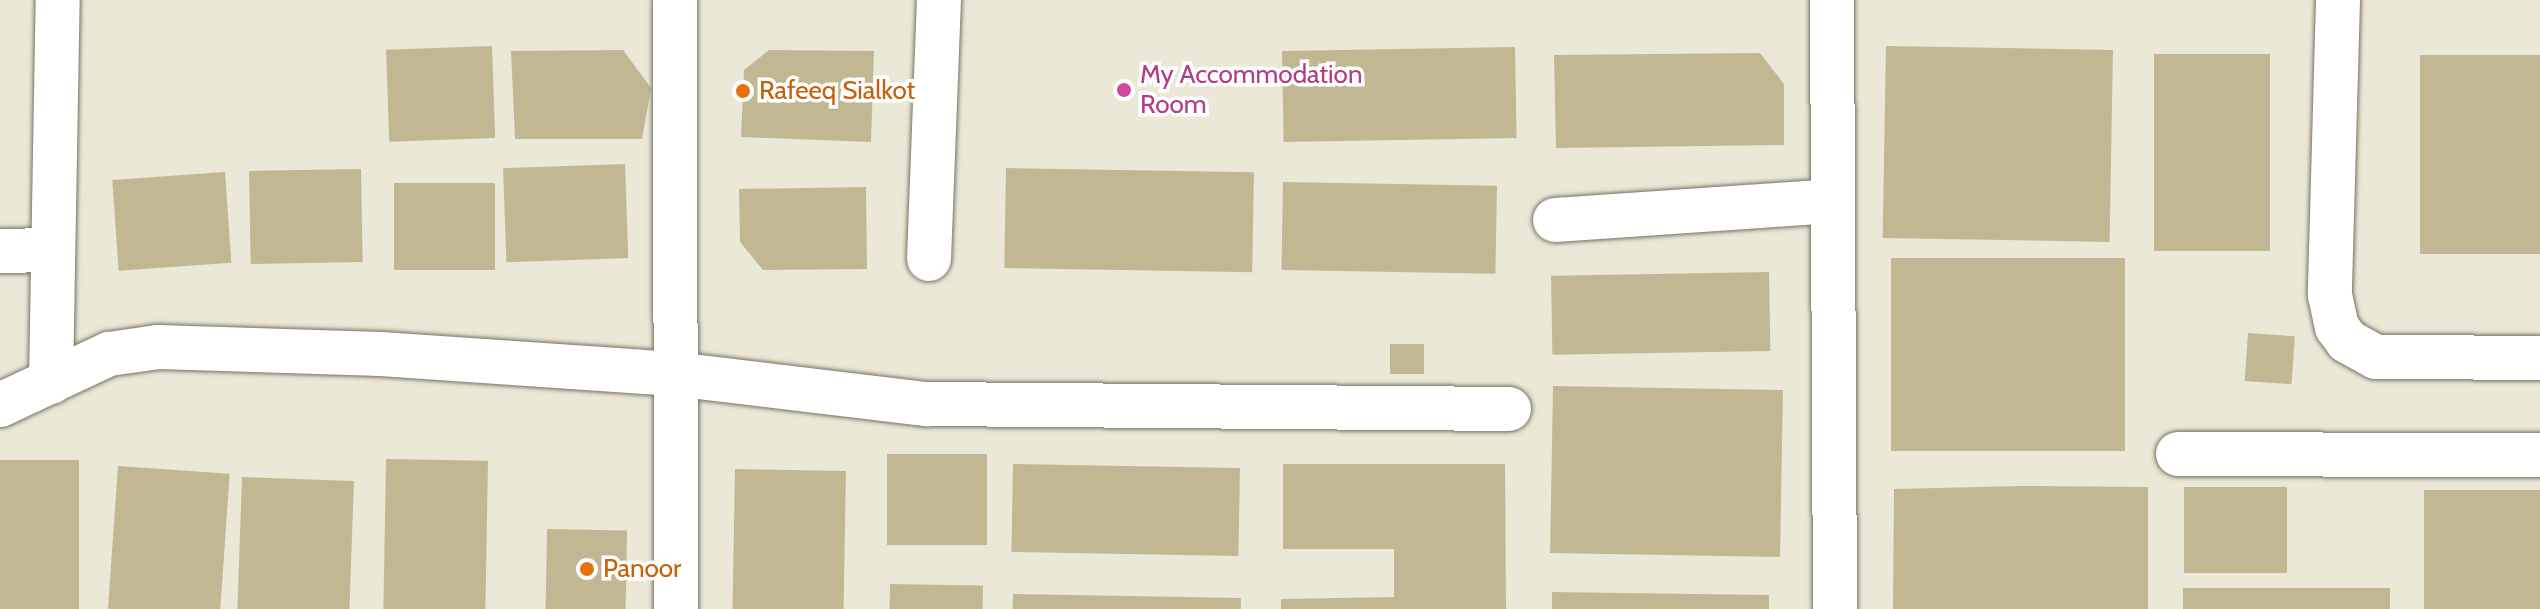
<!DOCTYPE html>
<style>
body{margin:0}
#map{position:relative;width:2540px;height:609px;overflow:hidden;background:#ebe8d7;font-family:Cabin,sans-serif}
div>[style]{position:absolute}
.building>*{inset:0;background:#c1b893;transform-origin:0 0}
.roads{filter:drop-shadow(0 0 2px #767364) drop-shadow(0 0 2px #767364)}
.minor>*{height:44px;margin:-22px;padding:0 22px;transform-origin:22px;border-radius:22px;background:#fff}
.dots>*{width:22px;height:22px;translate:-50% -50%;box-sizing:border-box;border:4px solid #fff;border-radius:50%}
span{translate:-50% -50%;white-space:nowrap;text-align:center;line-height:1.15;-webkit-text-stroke:7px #fff;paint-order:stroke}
.hotel-label{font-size:26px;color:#b23c85}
.left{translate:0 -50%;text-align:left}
.food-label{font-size:26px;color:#c56008}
</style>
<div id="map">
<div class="building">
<div style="left:492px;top:46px;width:92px;height:106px;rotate:88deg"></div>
<div style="left:1886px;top:46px;width:227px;height:192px;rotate:1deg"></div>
<div style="left:1515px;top:47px;width:91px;height:233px;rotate:89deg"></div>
<div style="clip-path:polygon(623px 50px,651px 88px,642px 139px,515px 139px,511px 51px)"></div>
<div style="clip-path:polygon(769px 50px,874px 51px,871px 142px,741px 137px,744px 70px)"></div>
<div style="clip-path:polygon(1760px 53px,1784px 84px,1784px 145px,1556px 148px,1554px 55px)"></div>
<div style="left:2154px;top:54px;width:116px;height:197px"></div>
<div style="left:2540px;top:55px;width:199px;height:120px;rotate:90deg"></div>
<div style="left:625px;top:164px;width:94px;height:122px;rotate:88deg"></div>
<div style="left:1006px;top:168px;width:248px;height:100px;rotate:1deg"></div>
<div style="left:361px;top:169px;width:93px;height:112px;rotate:89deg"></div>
<div style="left:225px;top:172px;width:91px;height:113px;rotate:86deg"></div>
<div style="left:1283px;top:182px;width:214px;height:88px;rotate:1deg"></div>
<div style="left:394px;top:183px;width:101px;height:87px"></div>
<div style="clip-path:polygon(866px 187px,867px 269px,763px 270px,740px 242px,739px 189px)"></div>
<div style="left:1891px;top:258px;width:234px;height:193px"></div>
<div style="left:1769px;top:272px;width:79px;height:218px;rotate:89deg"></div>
<div style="left:2248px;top:333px;width:47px;height:48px;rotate:4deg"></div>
<div style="left:1390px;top:344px;width:34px;height:30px"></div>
<div style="left:1553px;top:386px;width:230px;height:167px;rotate:1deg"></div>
<div style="left:887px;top:454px;width:100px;height:91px"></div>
<div style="left:386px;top:459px;width:102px;height:150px;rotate:1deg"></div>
<div style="left:79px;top:460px;width:149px;height:79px;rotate:90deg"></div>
<div style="left:1013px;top:464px;width:227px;height:88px;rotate:1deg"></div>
<div style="clip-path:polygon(1283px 464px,1505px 464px,1506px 609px,1281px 609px,1281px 599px,1394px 597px,1394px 549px,1283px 549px)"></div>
<div style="left:118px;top:466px;width:112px;height:143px;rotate:4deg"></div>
<div style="left:735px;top:469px;width:111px;height:140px;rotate:1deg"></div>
<div style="left:242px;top:477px;width:112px;height:132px;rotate:2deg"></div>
<div style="clip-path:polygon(2021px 486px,2148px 487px,2148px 609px,1893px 609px,1894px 489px)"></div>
<div style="left:2287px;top:487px;width:86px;height:103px;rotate:90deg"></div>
<div style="left:2540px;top:490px;width:119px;height:116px;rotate:90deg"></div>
<div style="left:547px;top:529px;width:80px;height:80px;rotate:1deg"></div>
<div style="left:890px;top:584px;width:93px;height:25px;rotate:1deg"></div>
<div style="left:2390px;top:588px;width:21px;height:207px;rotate:90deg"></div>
<div style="clip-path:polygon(1552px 592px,1769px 595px,1769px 609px,1552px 609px)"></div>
<div style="left:1013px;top:594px;width:228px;height:15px;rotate:1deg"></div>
</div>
<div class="roads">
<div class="minor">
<div style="left:675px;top:0;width:609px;rotate:89.91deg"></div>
<div style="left:1832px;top:0;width:609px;rotate:89.72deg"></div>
<div style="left:2338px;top:0;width:295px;rotate:91.6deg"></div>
<div style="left:2330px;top:295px;width:33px;rotate:78deg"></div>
<div style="left:2337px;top:327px;width:17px;rotate:54deg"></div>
<div style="left:2347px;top:341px;width:33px;rotate:29deg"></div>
<div style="left:2376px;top:357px;width:164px;rotate:0.3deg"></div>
<div style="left:1555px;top:220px;width:278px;rotate:-3.9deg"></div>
<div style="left:0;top:251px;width:52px;rotate:-1.1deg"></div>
<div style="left:929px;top:259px;width:259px;rotate:-87.8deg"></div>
<div style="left:51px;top:382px;width:382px;rotate:-89deg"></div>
<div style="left:0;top:405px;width:120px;rotate:-25.1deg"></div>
<div style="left:109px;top:354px;width:49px;rotate:-8.1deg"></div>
<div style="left:158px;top:347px;width:223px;rotate:1.8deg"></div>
<div style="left:381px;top:354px;width:294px;rotate:3.9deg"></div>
<div style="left:674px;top:374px;width:255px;rotate:6.8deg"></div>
<div style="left:927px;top:404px;width:582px;rotate:0.49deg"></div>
<div style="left:2178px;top:454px;width:362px;rotate:0.2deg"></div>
</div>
</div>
<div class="dots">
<div style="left:1124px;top:90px;background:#d1479c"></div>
<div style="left:743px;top:91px;background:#e8710a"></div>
<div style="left:587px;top:569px;background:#e8710a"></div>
</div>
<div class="hotel-label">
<span class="left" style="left:1140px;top:90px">My Accommodation<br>Room</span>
</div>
<div class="food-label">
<span class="left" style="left:759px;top:91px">Rafeeq Sialkot</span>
<span class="left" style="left:603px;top:569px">Panoor</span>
</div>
</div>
